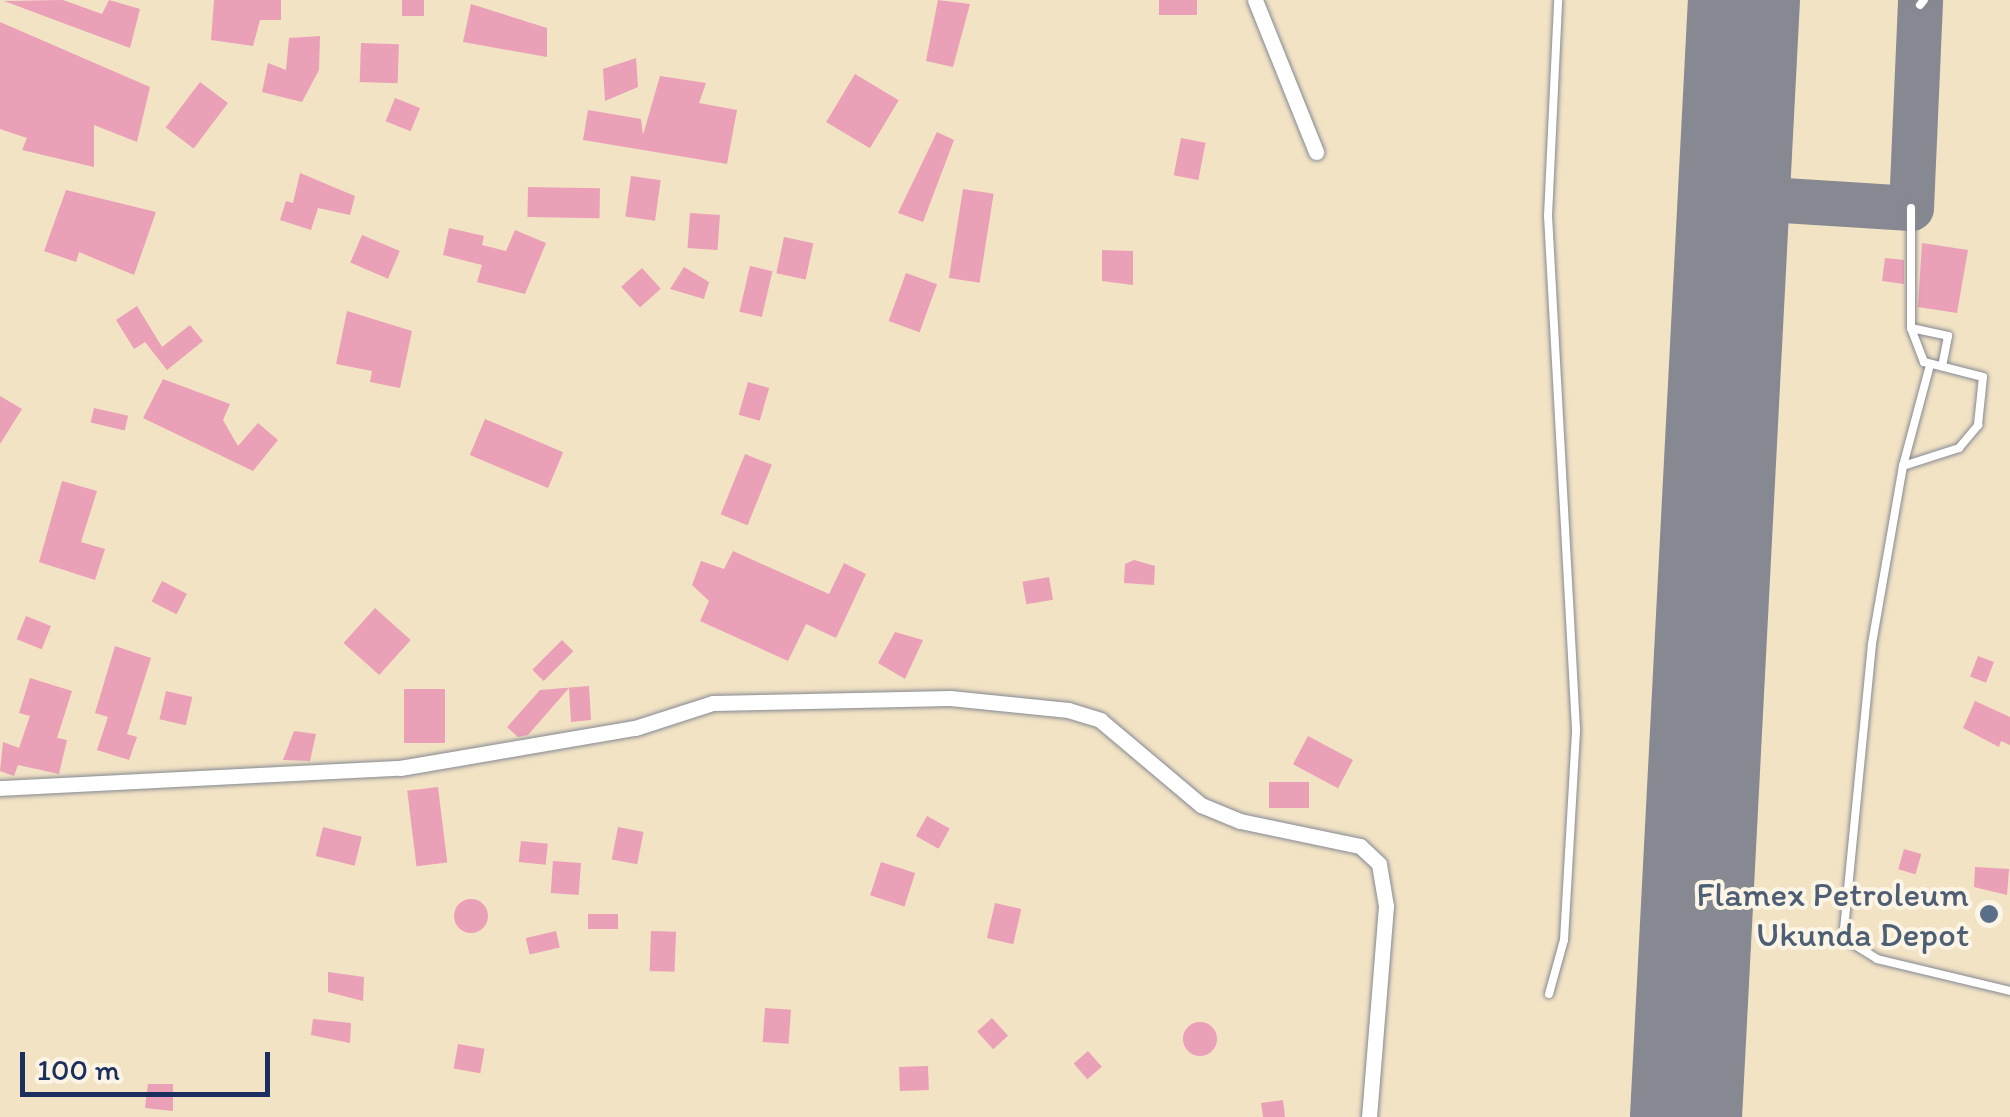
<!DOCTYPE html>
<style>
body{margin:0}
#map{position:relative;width:2010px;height:1117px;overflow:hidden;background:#f2e3c5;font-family:Itim,sans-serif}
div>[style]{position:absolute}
.taxiway>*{height:45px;margin:-22.5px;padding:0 22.5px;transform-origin:22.5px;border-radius:22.5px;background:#868992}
.runway>*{height:112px;margin:-56px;padding:0 56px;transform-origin:56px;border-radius:56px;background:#868992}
.building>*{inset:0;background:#eaa0b7;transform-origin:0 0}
.round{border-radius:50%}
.roads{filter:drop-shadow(0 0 2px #868992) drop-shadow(0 0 2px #868992)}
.lane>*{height:8px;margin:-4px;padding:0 4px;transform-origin:4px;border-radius:4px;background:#fff}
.street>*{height:15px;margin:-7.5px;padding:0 7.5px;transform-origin:7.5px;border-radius:7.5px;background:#fff}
.dots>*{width:28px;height:28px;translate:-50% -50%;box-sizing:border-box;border:5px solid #fcf5e5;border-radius:50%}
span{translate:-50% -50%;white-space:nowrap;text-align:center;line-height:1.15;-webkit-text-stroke:8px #fcf5e5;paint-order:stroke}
.service-label{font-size:35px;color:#4e5e75}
.right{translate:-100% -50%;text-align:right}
.scale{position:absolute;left:20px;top:1052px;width:250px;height:45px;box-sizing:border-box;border:5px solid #1b2f5e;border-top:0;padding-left:12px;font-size:30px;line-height:35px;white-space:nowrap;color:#1b2f5e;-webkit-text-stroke:8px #fcf5e5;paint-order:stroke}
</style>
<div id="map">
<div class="taxiway">
<div style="left:1736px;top:197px;width:175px;rotate:3.6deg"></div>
<div style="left:1911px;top:208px;width:208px;rotate:-87.5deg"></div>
</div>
<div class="runway">
<div style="left:1686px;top:1117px;width:1119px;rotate:-87.03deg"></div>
</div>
<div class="building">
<div style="clip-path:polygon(63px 0,102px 14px,109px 0,140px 9px,130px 48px,4px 1px)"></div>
<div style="clip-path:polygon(214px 0,281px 0,281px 20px,260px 20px,253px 46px,211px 40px)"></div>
<div style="left:402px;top:0;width:22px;height:16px"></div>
<div style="clip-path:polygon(938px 0,970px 4px,953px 67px,926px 61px)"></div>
<div style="left:1159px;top:0;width:38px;height:15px"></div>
<div style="clip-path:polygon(471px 4px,547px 28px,547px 57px,463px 42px)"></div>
<div style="clip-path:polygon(0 22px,150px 87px,137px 142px,94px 125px,94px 167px,22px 150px,27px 138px,0 129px)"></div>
<div style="clip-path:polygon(320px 36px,319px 70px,302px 102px,262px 92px,268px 63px,286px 70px,289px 38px)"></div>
<div style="left:361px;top:43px;width:38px;height:39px;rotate:2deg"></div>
<div style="clip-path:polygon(636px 58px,638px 87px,605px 101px,603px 69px)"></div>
<div style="left:855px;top:74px;width:51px;height:56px;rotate:31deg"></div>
<div style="clip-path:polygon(660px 76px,706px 83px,699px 103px,737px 110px,727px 164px,583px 140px,588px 110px,641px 119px,643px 135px)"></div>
<div style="left:200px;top:82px;width:35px;height:57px;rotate:37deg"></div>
<div style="left:395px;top:98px;width:27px;height:25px;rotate:22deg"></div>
<div style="clip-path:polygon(937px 132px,954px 140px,923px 222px,898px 213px)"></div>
<div style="left:1181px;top:138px;width:25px;height:38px;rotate:11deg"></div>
<div style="clip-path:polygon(300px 173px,355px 196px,350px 215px,318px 208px,311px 230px,280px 220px,286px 201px,293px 203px)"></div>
<div style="left:631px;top:176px;width:30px;height:41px;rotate:8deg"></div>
<div style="left:528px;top:187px;width:72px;height:30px;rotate:1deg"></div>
<div style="left:963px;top:189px;width:31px;height:90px;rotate:9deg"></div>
<div style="clip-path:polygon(66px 190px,156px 212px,134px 275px,79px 252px,76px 262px,44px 251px)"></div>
<div style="left:690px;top:213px;width:30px;height:35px;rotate:4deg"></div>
<div style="clip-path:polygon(449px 228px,484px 236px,482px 245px,506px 251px,515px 230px,546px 243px,525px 294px,477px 282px,482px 265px,443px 255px)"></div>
<div style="left:362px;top:235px;width:41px;height:30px;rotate:23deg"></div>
<div style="left:784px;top:237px;width:30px;height:37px;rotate:12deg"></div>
<div style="clip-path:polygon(1922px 243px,1968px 250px,1957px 313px,1918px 307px)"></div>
<div style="clip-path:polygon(1102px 250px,1133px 251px,1133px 285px,1102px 281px)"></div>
<div style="clip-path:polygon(1885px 258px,1904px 260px,1904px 284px,1882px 281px)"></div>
<div style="left:750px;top:266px;width:23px;height:47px;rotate:13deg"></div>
<div style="clip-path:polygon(684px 267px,709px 282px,704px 299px,670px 289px)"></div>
<div style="left:642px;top:268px;width:28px;height:28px;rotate:48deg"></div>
<div style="left:906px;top:273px;width:33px;height:51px;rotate:20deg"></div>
<div style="clip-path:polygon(137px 306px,162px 347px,190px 325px,203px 341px,167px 370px,145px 342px,134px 349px,116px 320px)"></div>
<div style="clip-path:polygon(347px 311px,412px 331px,400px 388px,370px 382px,372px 371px,336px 364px)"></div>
<div style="clip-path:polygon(163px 379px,230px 404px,223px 420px,238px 446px,258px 423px,278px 440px,253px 471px,143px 418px)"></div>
<div style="left:748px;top:382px;width:22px;height:34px;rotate:16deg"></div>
<div style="clip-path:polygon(0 396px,22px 409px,0 444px)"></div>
<div style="left:94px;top:408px;width:35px;height:15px;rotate:13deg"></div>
<div style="left:485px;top:419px;width:85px;height:39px;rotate:23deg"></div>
<div style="left:745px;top:454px;width:29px;height:65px;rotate:22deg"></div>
<div style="clip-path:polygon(62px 481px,97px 491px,81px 542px,105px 549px,95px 580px,39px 562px)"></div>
<div style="clip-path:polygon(733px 551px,829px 594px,844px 563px,866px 574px,836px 638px,806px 624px,788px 661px,700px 621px,709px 601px,692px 585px,701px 561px,724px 569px)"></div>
<div style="clip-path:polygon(1134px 560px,1155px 566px,1154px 585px,1124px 583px,1125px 564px)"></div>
<div style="left:1049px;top:577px;width:23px;height:27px;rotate:80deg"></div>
<div style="left:162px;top:581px;width:28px;height:23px;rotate:27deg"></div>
<div style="left:375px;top:608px;width:48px;height:47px;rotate:42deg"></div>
<div style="left:26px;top:616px;width:27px;height:25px;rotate:22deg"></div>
<div style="clip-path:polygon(895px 632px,923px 640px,905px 679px,878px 663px)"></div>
<div style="left:562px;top:640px;width:16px;height:42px;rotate:45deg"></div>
<div style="clip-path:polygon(115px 646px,151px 658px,127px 734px,137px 737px,129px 760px,97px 750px,108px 717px,95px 713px)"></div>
<div style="left:1978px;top:656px;width:17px;height:22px;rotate:21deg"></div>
<div style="clip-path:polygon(30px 678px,72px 691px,57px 738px,67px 740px,59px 774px,18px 765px,14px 776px,0 771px,3px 742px,19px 748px,30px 716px,19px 713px)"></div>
<div style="clip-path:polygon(589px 686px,591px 720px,571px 722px,569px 688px,528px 735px,518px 737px,507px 727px,540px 690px)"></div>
<div style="left:445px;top:689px;width:54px;height:41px;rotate:90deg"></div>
<div style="left:166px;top:691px;width:27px;height:29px;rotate:13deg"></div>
<div style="clip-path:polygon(1975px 701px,2010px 717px,2010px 745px,2001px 741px,1999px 747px,1963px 728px)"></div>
<div style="clip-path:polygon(294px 731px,316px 734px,310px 761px,283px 760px)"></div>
<div style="left:1308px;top:736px;width:51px;height:32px;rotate:28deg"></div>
<div style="left:1269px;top:782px;width:40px;height:26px"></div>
<div style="left:438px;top:787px;width:76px;height:31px;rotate:83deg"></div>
<div style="left:927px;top:816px;width:26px;height:23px;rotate:29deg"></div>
<div style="left:323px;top:827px;width:40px;height:30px;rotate:14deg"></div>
<div style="left:618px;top:827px;width:26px;height:33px;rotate:11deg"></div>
<div style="left:521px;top:841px;width:27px;height:21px;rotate:6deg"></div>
<div style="left:1904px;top:849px;width:18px;height:21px;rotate:16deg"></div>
<div style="left:553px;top:861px;width:28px;height:32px;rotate:4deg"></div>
<div style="left:881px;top:862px;width:36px;height:35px;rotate:18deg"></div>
<div style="clip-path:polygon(1975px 867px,2009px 869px,2007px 895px,1974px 887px)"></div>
<div class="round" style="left:454px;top:899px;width:34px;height:34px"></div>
<div style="left:995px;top:903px;width:27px;height:36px;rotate:13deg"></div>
<div style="left:618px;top:914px;width:15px;height:30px;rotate:90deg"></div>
<div style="left:556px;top:931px;width:17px;height:31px;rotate:77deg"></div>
<div style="left:651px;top:931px;width:25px;height:40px;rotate:2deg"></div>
<div style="clip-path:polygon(328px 972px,364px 977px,363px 1001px,328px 992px)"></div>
<div style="left:765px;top:1008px;width:26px;height:34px;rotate:4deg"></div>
<div style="left:992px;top:1018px;width:24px;height:20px;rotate:48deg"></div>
<div style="clip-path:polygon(313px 1019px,351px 1023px,350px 1043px,311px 1035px)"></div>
<div class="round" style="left:1183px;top:1022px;width:34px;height:34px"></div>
<div style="left:458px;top:1044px;width:27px;height:25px;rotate:10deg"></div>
<div style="left:1088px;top:1051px;width:21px;height:19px;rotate:49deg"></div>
<div style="left:928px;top:1066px;width:24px;height:29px;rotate:88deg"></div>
<div style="clip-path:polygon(148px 1084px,173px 1084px,173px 1111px,145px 1108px)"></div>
<div style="clip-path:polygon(1283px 1100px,1285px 1117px,1263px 1117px,1261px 1103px)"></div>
</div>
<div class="roads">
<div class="lane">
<div style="left:1920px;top:5px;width:6px;rotate:-51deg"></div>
<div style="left:1911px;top:328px;width:120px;rotate:-90deg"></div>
<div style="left:1930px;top:365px;width:105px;rotate:105deg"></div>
<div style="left:1903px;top:466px;width:181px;rotate:99.9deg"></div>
<div style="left:1872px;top:644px;width:286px;rotate:95.6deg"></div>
<div style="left:1844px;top:929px;width:14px;rotate:65deg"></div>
<div style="left:1850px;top:942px;width:32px;rotate:32deg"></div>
<div style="left:1877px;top:959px;width:137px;rotate:13.5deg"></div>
<div style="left:1903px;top:466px;width:59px;rotate:-17.8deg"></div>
<div style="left:1959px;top:448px;width:30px;rotate:-50deg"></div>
<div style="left:1978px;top:425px;width:48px;rotate:-84.1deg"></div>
<div style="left:1983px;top:377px;width:61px;rotate:-165.7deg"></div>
<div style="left:1924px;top:362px;width:36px;rotate:-111deg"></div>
<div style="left:1911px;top:328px;width:38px;rotate:12deg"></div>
<div style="left:1948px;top:336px;width:31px;rotate:101deg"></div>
<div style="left:1549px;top:994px;width:56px;rotate:-74.5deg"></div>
<div style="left:1564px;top:940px;width:211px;rotate:-86.7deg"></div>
<div style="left:1576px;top:729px;width:514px;rotate:-93.12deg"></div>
<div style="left:1548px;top:216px;width:216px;rotate:-87.3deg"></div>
</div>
<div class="street">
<div style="left:1255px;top:0;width:164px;rotate:68.1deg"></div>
<div style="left:0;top:788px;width:400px;rotate:-2.9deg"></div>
<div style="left:400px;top:768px;width:238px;rotate:-9.7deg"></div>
<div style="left:635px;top:728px;width:82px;rotate:-17.8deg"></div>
<div style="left:713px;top:703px;width:237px;rotate:-1.2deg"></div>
<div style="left:950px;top:698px;width:119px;rotate:5.8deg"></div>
<div style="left:1068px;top:710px;width:34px;rotate:17deg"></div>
<div style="left:1100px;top:720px;width:132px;rotate:40.1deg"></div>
<div style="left:1201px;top:805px;width:42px;rotate:22.3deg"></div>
<div style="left:1240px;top:821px;width:123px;rotate:11.8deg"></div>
<div style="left:1360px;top:846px;width:26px;rotate:43deg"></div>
<div style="left:1379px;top:864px;width:43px;rotate:80.5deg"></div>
<div style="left:1386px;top:906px;width:212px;rotate:94.6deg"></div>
</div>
</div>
<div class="dots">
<div style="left:1989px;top:914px;background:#5c6f8a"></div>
</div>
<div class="service-label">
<span class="right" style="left:1969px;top:914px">Flamex Petroleum<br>Ukunda Depot</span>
</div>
<div class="scale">100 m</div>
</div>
